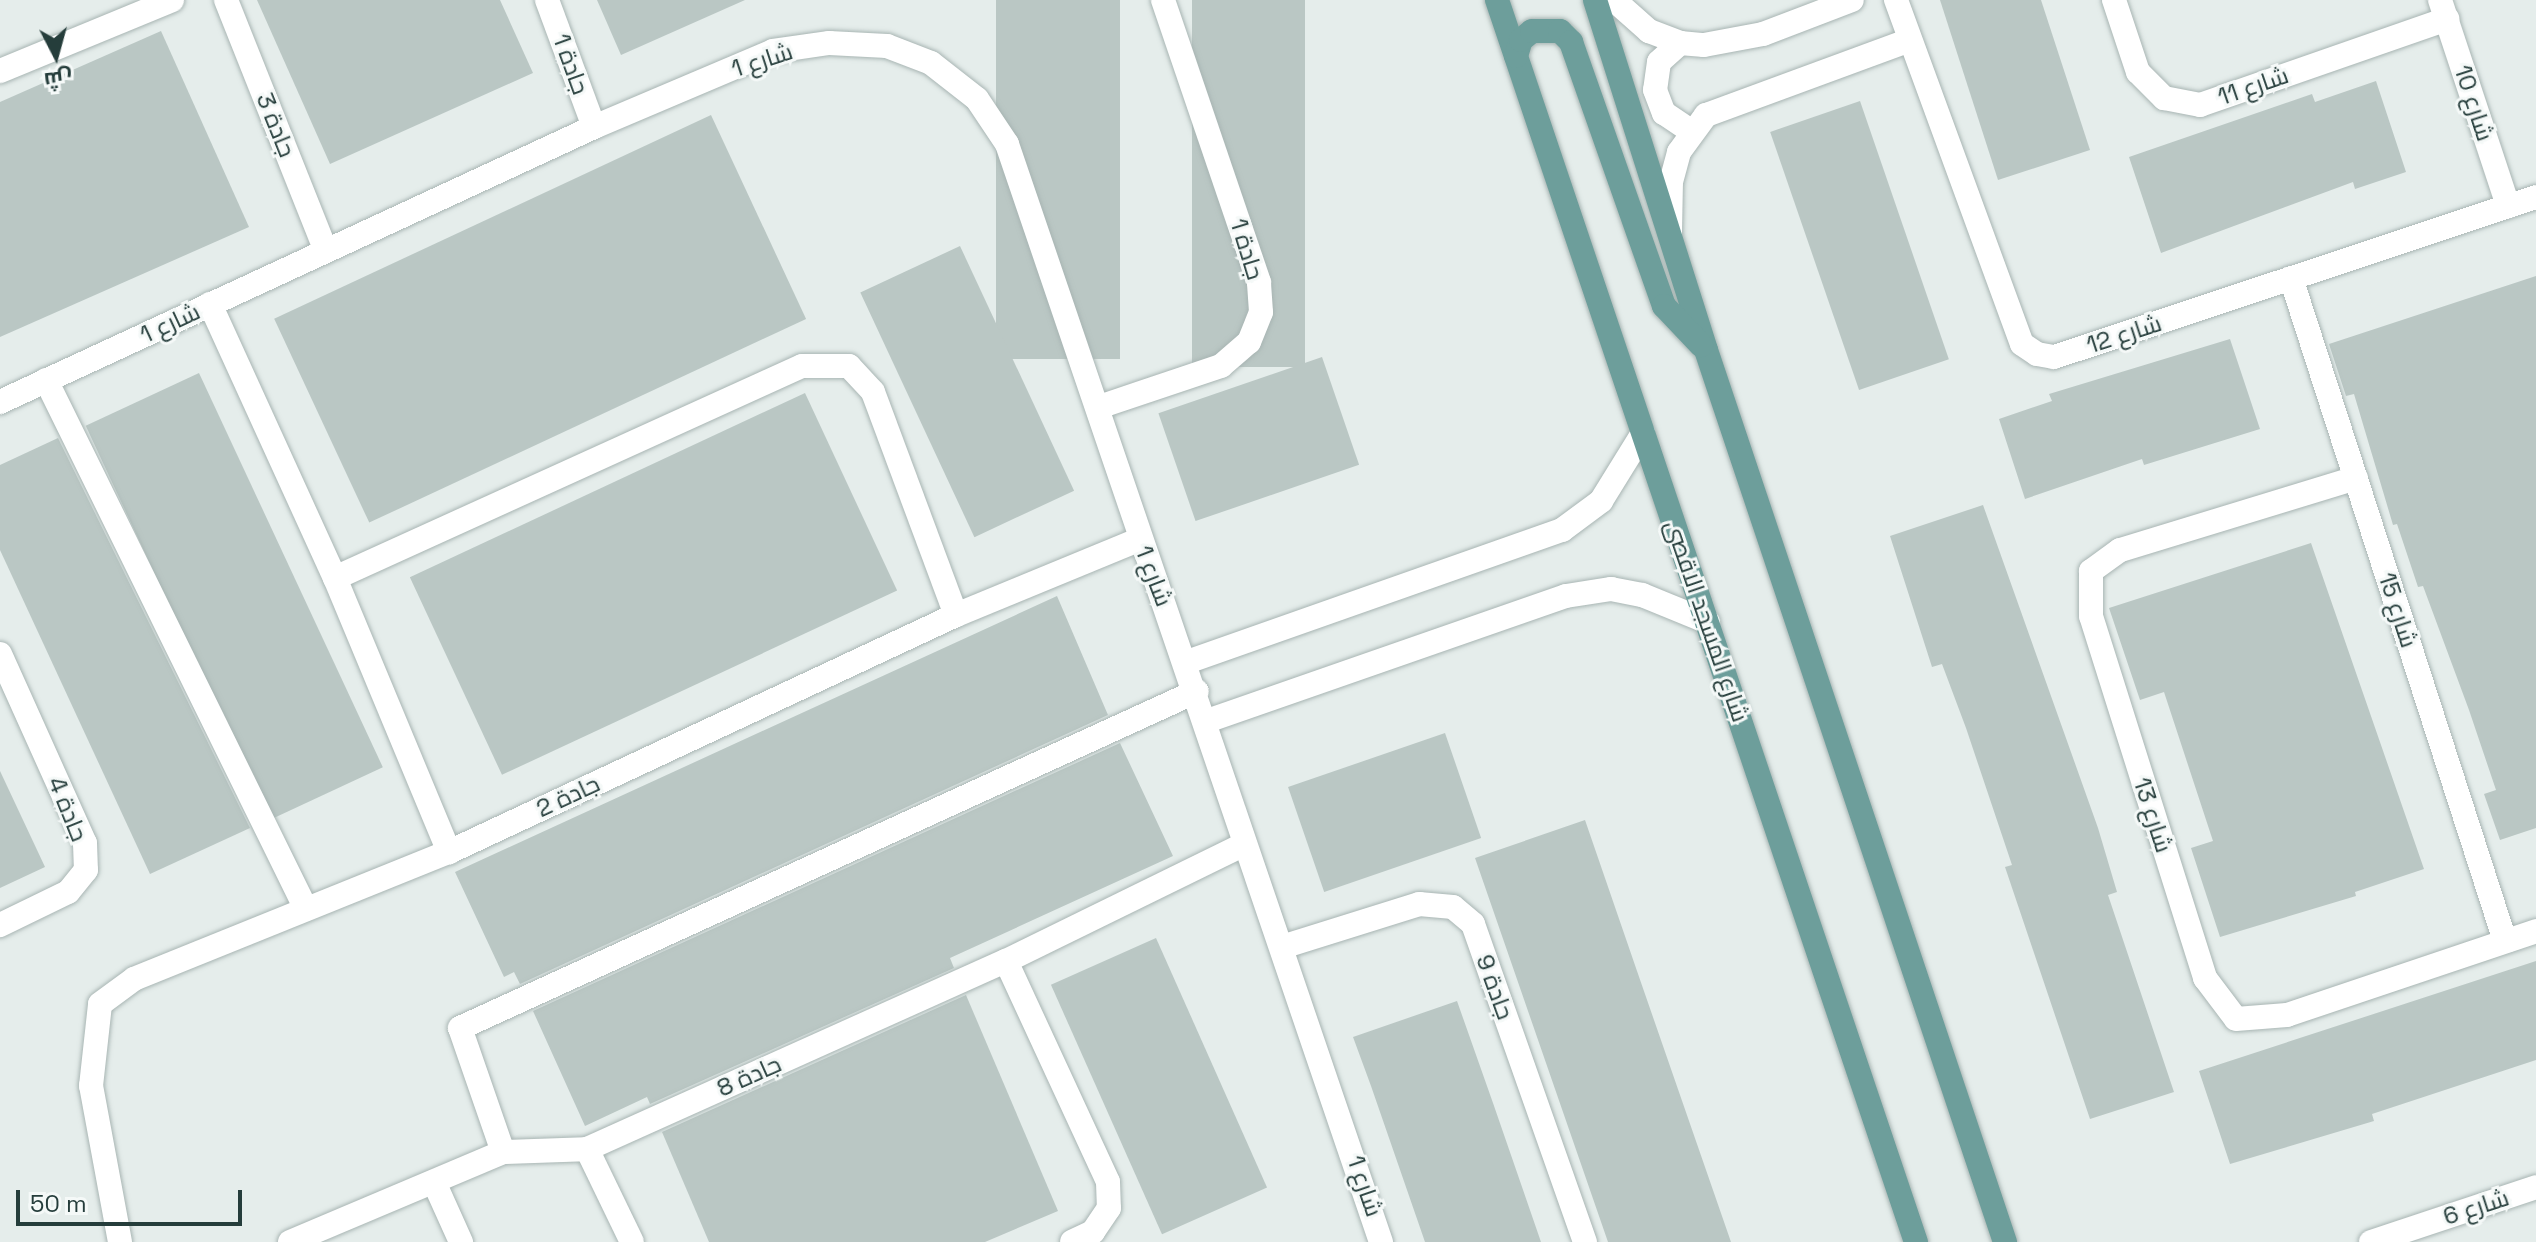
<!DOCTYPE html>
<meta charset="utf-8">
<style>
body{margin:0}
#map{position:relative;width:2536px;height:1242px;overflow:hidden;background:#e5edeb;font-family:"Space Grotesk",Cairo,sans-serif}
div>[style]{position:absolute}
.building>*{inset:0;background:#bac7c4;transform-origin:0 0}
.roads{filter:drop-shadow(0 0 2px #a8b5b3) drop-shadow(0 0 2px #a8b5b3)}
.minor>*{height:24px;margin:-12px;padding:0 12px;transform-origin:12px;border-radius:12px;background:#fff}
.major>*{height:24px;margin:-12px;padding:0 12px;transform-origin:12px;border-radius:12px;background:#6d9e9b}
span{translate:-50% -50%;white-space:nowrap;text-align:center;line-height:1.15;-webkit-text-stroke:6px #f5f9f8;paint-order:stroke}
.street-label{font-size:24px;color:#253d3b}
.north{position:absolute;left:16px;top:16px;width:80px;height:80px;-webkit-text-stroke:6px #f5f9f8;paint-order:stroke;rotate:174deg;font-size:22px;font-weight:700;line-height:32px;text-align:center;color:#253d3b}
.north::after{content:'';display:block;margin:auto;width:28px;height:36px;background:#253d3b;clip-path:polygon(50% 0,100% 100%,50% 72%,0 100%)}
.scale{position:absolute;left:16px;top:1190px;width:226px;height:36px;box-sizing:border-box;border:4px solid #253d3b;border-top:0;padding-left:10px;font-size:24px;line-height:28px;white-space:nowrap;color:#253d3b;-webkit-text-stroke:6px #f5f9f8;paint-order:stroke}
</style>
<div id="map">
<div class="building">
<div style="clip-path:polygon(257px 0,500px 0,533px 73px,330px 164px)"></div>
<div style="clip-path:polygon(597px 0,745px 0,621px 55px)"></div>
<div style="left:996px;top:0;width:124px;height:359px"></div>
<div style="left:1192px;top:0;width:113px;height:367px"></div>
<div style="clip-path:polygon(1940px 0,2041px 0,2090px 150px,1998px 180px)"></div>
<div style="clip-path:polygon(161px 31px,249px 227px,0 337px,0 102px)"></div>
<div style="clip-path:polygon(2376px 81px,2406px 172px,2355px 189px,2353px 182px,2161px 253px,2129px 157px,2312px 94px,2315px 102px)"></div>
<div style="left:1860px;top:101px;width:273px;height:95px;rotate:71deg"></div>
<div style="left:711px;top:115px;width:225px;height:482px;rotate:65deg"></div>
<div style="left:960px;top:246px;width:270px;height:110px;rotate:65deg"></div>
<div style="clip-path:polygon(2536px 276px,2536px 828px,2500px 840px,2484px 794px,2496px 790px,2469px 710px,2423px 586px,2418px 587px,2397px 524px,2393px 525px,2354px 394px,2346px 396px,2329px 344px)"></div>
<div style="clip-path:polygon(2230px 339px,2260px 429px,2144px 465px,2142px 459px,2025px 499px,1999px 419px,2052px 401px,2049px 394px)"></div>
<div style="left:1322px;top:357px;width:114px;height:173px;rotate:71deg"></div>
<div style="left:199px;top:373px;width:435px;height:125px;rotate:65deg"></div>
<div style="left:805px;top:393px;width:218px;height:436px;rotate:65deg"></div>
<div style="clip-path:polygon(58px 438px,250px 828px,150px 874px,0 550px,0 465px)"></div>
<div style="clip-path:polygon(1983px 505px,2098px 828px,2117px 892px,2108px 895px,2174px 1092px,2090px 1119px,2005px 867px,2012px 865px,1966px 728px,1942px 664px,1932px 667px,1890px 536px)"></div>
<div style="clip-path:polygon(2311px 543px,2424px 869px,2355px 892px,2356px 896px,2220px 937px,2191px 848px,2213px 841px,2164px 692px,2140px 700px,2109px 608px)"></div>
<div style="clip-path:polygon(1057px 596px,1108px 715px,520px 984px,514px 972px,504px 977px,455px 872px)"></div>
<div style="left:1445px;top:733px;width:111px;height:166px;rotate:71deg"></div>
<div style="clip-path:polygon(1120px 743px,1173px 856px,950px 958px,954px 968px,650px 1104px,647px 1097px,585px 1126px,533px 1011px)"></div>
<div style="clip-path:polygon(0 771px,45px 867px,0 888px)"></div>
<div style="clip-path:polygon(1585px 820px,1637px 971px,1731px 1242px,1608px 1242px,1475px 858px)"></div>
<div style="left:1156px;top:938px;width:273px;height:115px;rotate:66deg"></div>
<div style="clip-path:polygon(2536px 961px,2536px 1060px,2372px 1114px,2374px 1121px,2230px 1164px,2199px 1071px)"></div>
<div style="clip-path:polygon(966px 995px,1058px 1211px,985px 1242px,709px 1242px,662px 1132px)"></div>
<div style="clip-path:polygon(1457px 1001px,1493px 1103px,1541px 1242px,1425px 1242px,1371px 1086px,1353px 1037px)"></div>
</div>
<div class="roads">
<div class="minor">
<div style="left:226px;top:0;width:270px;rotate:68.3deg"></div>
<div style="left:547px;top:0;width:135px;rotate:69.7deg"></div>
<div style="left:1614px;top:0;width:47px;rotate:41.5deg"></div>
<div style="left:1649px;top:31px;width:33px;rotate:21deg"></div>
<div style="left:1680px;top:43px;width:24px;rotate:5deg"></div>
<div style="left:1704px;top:45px;width:60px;rotate:-10.6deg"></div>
<div style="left:1763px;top:34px;width:95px;rotate:-20.9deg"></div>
<div style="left:1896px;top:0;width:366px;rotate:69.9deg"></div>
<div style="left:2022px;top:344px;width:18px;rotate:34deg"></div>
<div style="left:2037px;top:354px;width:17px;rotate:10deg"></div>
<div style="left:2054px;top:357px;width:508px;rotate:-18.36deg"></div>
<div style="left:2114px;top:0;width:76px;rotate:71.6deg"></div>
<div style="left:2138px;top:72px;width:37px;rotate:45deg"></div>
<div style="left:2164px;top:98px;width:37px;rotate:11deg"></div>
<div style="left:2200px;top:105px;width:262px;rotate:-19.2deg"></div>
<div style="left:2440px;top:0;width:217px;rotate:71.7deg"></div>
<div style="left:1680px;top:43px;width:28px;rotate:138deg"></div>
<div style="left:1659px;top:62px;width:28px;rotate:98deg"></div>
<div style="left:1655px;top:90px;width:25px;rotate:69deg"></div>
<div style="left:1664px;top:113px;width:34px;rotate:34deg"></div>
<div style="left:0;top:71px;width:186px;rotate:-22.4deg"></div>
<div style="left:1670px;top:232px;width:50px;rotate:-88.9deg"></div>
<div style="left:1671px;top:182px;width:31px;rotate:-75deg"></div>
<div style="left:1679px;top:152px;width:46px;rotate:-53.9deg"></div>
<div style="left:1706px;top:115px;width:217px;rotate:-20.2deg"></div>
<div style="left:2291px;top:278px;width:697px;rotate:72.11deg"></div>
<div style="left:210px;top:304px;width:301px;rotate:65.5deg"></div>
<div style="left:335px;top:578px;width:297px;rotate:67.4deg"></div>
<div style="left:449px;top:852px;width:560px;rotate:-25.05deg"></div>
<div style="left:956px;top:615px;width:199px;rotate:-22.4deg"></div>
<div style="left:46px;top:380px;width:589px;rotate:63.83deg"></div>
<div style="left:0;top:402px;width:655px;rotate:-24.84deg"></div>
<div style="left:594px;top:127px;width:194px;rotate:-23deg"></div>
<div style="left:773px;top:51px;width:57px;rotate:-8.1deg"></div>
<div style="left:829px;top:43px;width:58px;rotate:3deg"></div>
<div style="left:887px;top:46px;width:47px;rotate:21.1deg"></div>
<div style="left:931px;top:63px;width:58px;rotate:38deg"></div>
<div style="left:977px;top:99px;width:54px;rotate:56.3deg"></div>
<div style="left:1007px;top:144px;width:1160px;rotate:71.19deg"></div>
<div style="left:1099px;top:407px;width:129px;rotate:-18.6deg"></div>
<div style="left:1221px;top:366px;width:37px;rotate:-41deg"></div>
<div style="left:1249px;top:342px;width:32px;rotate:-68deg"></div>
<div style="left:1261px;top:312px;width:30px;rotate:-94deg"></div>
<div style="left:1259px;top:282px;width:298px;rotate:-108.8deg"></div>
<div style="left:2356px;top:478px;width:247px;rotate:163deg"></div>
<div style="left:2120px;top:550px;width:36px;rotate:144deg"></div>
<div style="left:2091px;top:571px;width:45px;rotate:90deg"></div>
<div style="left:2091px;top:616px;width:380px;rotate:72.5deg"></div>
<div style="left:2205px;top:978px;width:51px;rotate:52.9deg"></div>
<div style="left:2236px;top:1019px;width:51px;rotate:-4.5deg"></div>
<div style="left:2287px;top:1015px;width:263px;rotate:-18.6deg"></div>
<div style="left:335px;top:578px;width:513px;rotate:-24.42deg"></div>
<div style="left:802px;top:366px;width:47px"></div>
<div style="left:849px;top:366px;width:35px;rotate:47deg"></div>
<div style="left:873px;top:392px;width:238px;rotate:69.6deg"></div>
<div style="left:0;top:654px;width:207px;rotate:65.8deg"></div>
<div style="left:85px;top:843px;width:27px;rotate:88deg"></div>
<div style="left:86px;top:870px;width:28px;rotate:129deg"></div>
<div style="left:68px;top:892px;width:76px;rotate:154.1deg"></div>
<div style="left:1187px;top:662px;width:398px;rotate:-19.4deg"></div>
<div style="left:1562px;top:530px;width:49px;rotate:-36.6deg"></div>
<div style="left:1601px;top:501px;width:80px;rotate:-58.3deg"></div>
<div style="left:1207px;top:721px;width:380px;rotate:-19.2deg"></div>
<div style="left:1566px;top:596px;width:46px;rotate:-8.8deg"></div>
<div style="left:1611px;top:589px;width:32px;rotate:11deg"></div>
<div style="left:1642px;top:595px;width:71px;rotate:22.2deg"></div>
<div style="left:1282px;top:947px;width:144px;rotate:-17.4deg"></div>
<div style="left:1419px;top:904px;width:34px;rotate:5deg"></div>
<div style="left:1453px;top:907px;width:26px;rotate:40deg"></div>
<div style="left:1473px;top:924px;width:337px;rotate:70.6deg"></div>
<div style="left:1006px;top:961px;width:243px;rotate:65.2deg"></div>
<div style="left:1108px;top:1182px;width:26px;rotate:88deg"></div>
<div style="left:1109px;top:1208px;width:29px;rotate:124deg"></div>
<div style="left:1093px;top:1232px;width:23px;rotate:155deg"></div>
<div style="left:587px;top:1149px;width:103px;rotate:64.2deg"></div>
<div style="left:503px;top:1152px;width:131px;rotate:-109.1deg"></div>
<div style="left:460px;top:1028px;width:810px;rotate:-24.57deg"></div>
<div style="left:434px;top:1182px;width:66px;rotate:65.8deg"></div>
<div style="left:120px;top:1242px;width:159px;rotate:-100.5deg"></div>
<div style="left:91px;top:1086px;width:82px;rotate:-83.7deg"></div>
<div style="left:100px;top:1004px;width:42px;rotate:-36.3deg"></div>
<div style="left:134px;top:979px;width:340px;rotate:-22deg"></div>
<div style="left:290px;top:1242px;width:231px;rotate:-22.9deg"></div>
<div style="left:503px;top:1152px;width:84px;rotate:-2deg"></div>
<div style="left:587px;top:1149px;width:459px;rotate:-24.2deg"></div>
<div style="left:1006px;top:961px;width:264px;rotate:-26.1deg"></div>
<div style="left:2371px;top:1242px;width:174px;rotate:-18.4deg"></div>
</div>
<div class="major">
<div style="left:1497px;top:0;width:1311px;rotate:71.36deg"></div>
<div style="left:1595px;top:0;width:367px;rotate:72.4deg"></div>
<div style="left:1706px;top:350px;width:941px;rotate:71.47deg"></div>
<div style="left:1516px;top:56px;width:17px;rotate:-73deg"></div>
<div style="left:1521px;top:40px;width:14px;rotate:-39deg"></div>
<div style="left:1532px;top:31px;width:28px"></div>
<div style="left:1560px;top:31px;width:16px;rotate:45deg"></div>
<div style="left:1571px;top:42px;width:280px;rotate:70.6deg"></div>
<div style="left:1664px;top:306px;width:54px;rotate:46.5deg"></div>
</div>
</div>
<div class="street-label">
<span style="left:762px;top:60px;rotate:-18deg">شارع 1</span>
<span style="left:571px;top:64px;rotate:70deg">جادة 1</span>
<span style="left:2253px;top:86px;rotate:-19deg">شارع 11</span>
<span style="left:2474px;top:103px;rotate:72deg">شارع 10</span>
<span style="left:276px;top:125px;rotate:68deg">جادة 3</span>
<span style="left:1247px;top:249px;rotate:73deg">جادة 1</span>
<span style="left:170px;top:323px;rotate:-25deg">شارع 1</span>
<span style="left:2124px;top:334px;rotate:-18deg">شارع 12</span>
<span style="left:1154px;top:576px;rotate:69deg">شارع 1</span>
<span style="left:2398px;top:610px;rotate:72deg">شارع 15</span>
<span style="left:1707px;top:621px;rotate:71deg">شارع المسجد الاقصى</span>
<span style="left:568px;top:796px;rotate:-25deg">جادة 2</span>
<span style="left:68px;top:809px;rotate:68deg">جادة 4</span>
<span style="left:2153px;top:815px;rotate:72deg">شارع 13</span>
<span style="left:1495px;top:987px;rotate:70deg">جادة 9</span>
<span style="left:749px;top:1076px;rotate:-24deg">جادة 8</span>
<span style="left:1365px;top:1186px;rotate:71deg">شارع 1</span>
<span style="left:2476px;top:1207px;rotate:-18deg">شارع 6</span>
</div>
<div class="north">ش</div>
<div class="scale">50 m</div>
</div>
